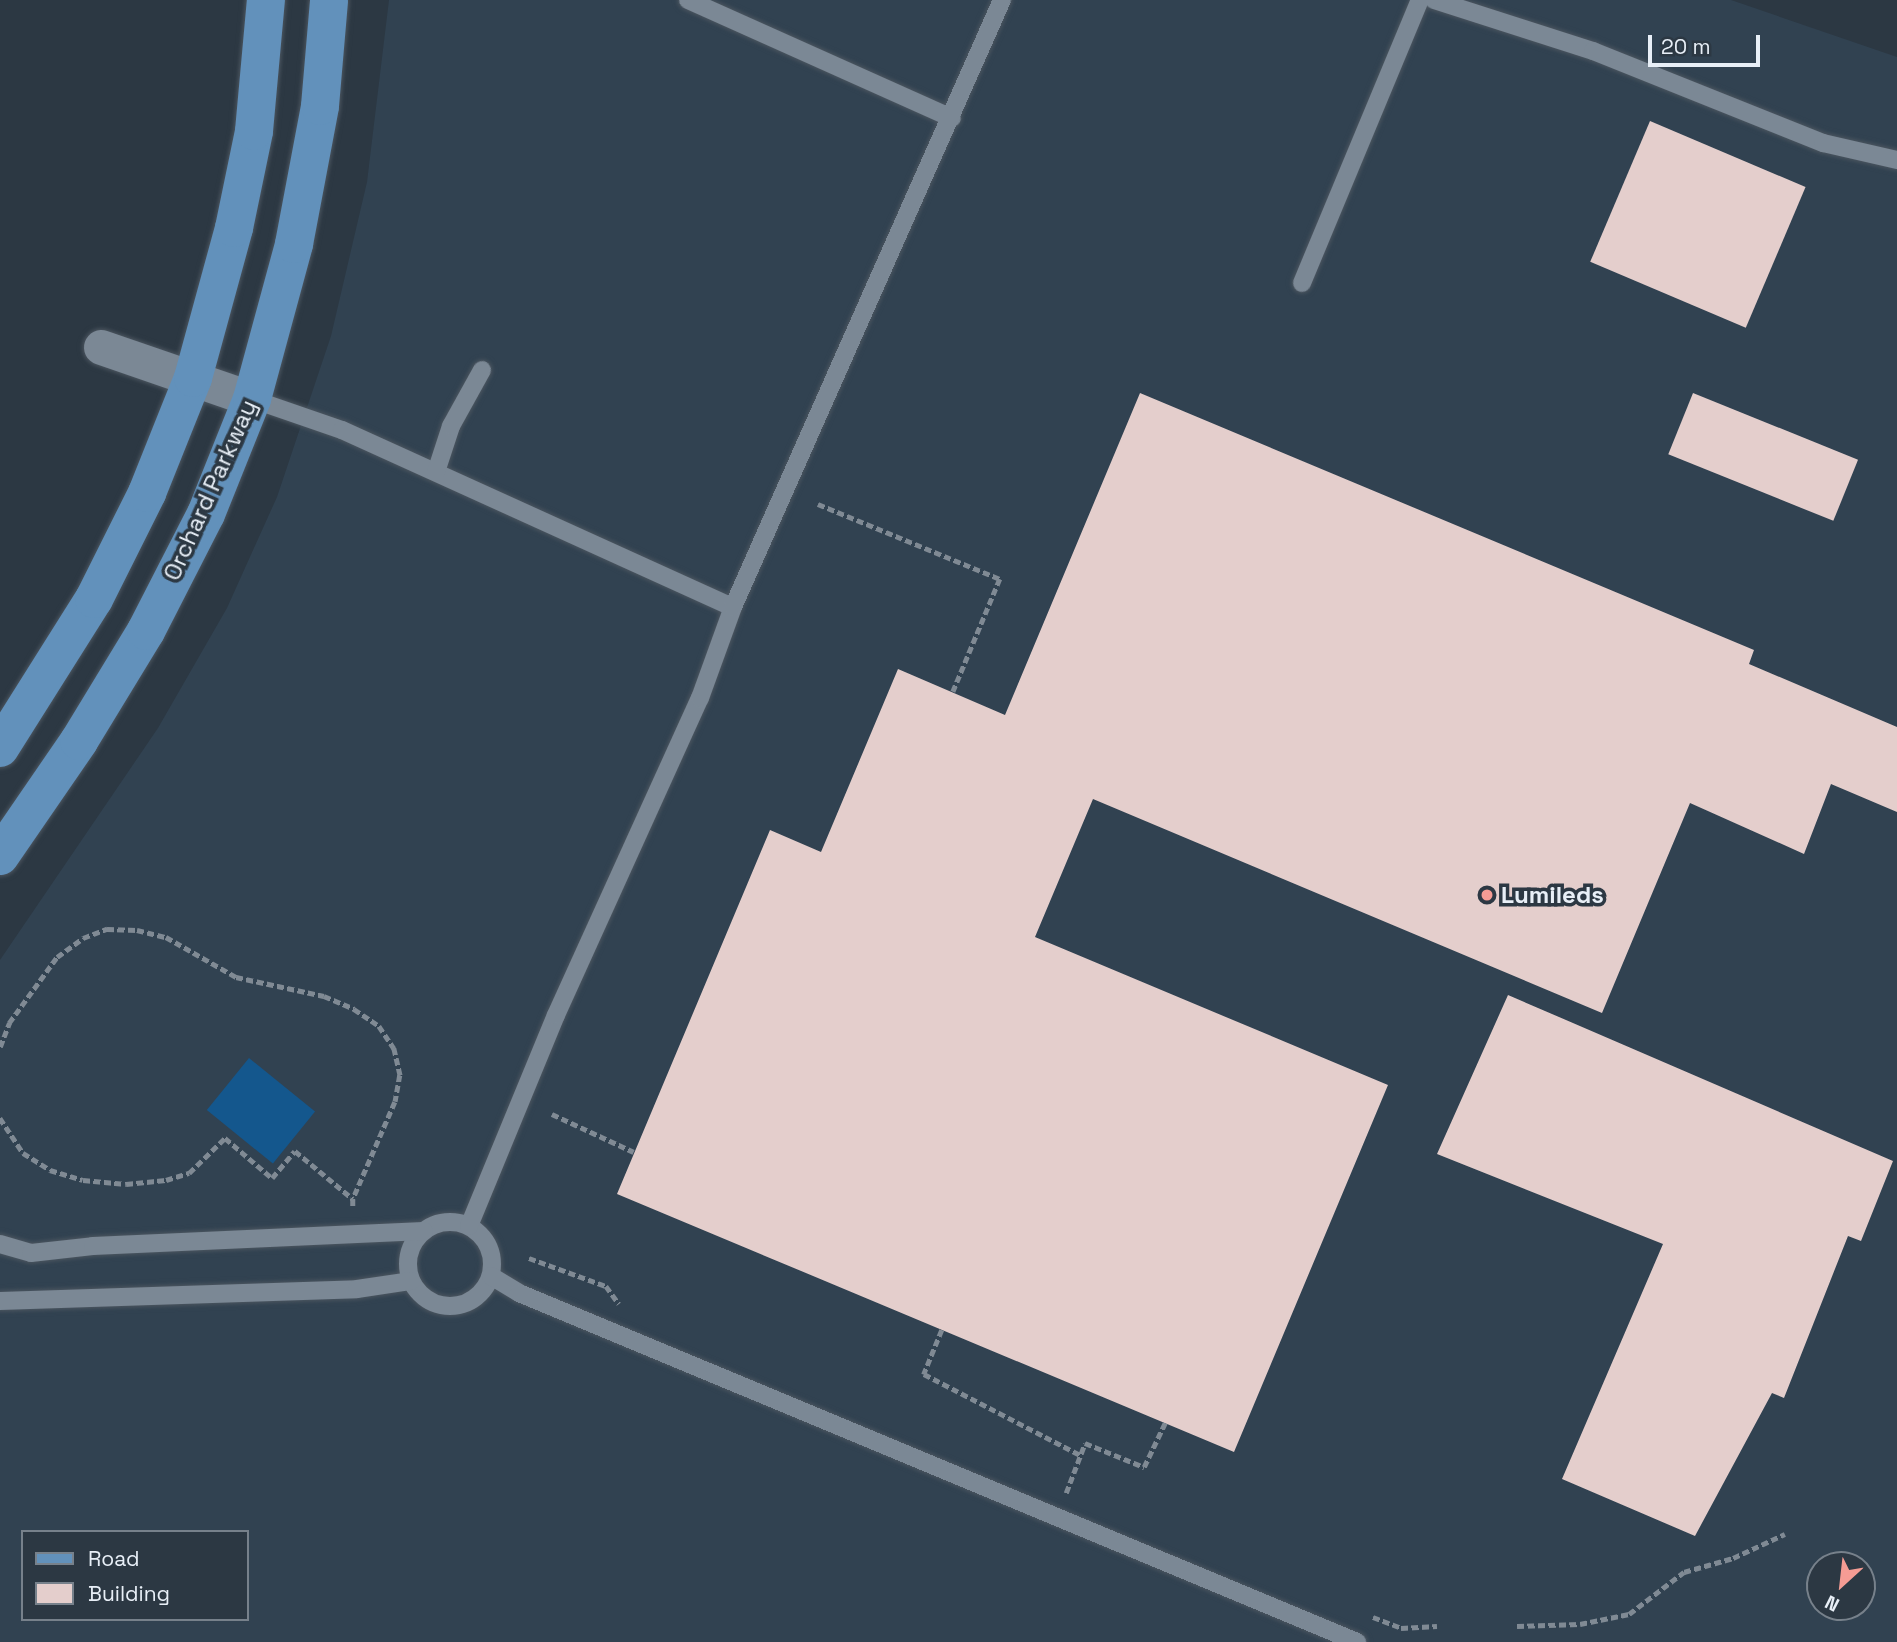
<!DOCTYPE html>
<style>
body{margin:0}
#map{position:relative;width:1897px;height:1642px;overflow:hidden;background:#2c3843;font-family:"Space Grotesk",sans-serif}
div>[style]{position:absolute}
.built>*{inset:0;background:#314251}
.green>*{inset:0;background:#14578d;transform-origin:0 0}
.building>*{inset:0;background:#e4cecc;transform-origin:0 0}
.path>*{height:4.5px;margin-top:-2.25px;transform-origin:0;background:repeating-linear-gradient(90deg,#808a94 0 7px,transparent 0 10.5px)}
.roads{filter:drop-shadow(0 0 2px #4b555f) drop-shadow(0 0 2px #4b555f)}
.service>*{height:18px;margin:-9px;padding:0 9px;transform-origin:9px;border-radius:9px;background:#7b8895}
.service>.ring{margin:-9px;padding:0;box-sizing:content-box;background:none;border:18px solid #7b8895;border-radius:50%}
.minor>*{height:35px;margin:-17.5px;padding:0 17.5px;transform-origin:17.5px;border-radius:17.5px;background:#7b8895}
.primary>*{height:38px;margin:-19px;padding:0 19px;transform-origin:19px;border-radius:19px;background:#6291bb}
.dots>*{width:19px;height:19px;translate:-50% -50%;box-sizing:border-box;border:4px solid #2c3843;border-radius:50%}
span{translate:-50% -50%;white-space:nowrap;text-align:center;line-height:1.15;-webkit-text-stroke:7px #2c3843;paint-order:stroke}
.street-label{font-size:24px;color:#e8eff7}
.poi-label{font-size:24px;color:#e8eff7;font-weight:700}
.left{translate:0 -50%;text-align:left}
.legend{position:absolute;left:21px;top:1530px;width:228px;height:91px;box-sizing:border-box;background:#2c3843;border:2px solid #77818b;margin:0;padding:9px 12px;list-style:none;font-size:21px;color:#e8eff7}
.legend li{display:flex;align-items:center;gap:14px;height:35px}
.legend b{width:35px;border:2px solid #77818b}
.north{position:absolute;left:1806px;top:1551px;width:70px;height:70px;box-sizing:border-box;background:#2c3843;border:2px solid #77818b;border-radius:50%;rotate:207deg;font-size:19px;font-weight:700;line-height:28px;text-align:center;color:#e8eff7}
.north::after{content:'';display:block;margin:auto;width:24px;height:32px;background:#f59c94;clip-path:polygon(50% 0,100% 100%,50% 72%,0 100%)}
.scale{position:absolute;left:1648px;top:35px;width:112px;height:32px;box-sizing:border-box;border:4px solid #e8eff7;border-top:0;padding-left:9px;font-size:21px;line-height:24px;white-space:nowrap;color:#e8eff7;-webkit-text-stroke:5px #2c3843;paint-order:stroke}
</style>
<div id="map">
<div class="built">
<div style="clip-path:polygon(evenodd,389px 0,1731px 0,1897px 57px,1897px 1642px,0 1642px,0 960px,158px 728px,227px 608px,277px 497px,331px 336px,367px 182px,389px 0,23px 1532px,247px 1532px,247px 1619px,23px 1619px,23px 1532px,389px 0,1820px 1565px,1862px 1565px,1862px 1607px,1820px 1607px,1820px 1565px)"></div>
</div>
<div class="green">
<div style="left:249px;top:1058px;width:85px;height:67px;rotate:39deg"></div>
</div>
<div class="building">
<div style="left:1650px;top:121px;width:169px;height:153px;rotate:23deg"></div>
<div style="clip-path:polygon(1140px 393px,1754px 650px,1749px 664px,1897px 727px,1897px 812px,1831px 784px,1804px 854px,1690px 803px,1602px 1013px,1093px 799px,1035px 937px,1388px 1085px,1234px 1452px,617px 1194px,770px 830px,821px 852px,898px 669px,1005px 715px)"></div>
<div style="left:1693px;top:393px;width:178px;height:66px;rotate:22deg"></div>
<div style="clip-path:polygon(1508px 995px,1893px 1161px,1861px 1241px,1848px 1236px,1784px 1398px,1772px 1393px,1695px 1536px,1562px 1479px,1663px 1244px,1437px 1154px)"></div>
</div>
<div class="path">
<div style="left:818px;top:504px;width:197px;rotate:22.4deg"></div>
<div style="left:1000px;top:579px;width:122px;rotate:112.6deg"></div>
<div style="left:0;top:1047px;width:26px;rotate:-69deg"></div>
<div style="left:9px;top:1023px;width:82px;rotate:-54deg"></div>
<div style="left:57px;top:957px;width:32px;rotate:-36deg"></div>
<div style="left:83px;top:938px;width:26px;rotate:-21deg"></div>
<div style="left:107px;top:929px;width:30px;rotate:2deg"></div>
<div style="left:137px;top:930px;width:30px;rotate:14deg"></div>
<div style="left:166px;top:937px;width:81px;rotate:29.7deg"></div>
<div style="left:236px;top:977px;width:90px;rotate:12.2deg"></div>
<div style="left:324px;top:996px;width:33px;rotate:23deg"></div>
<div style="left:354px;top:1009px;width:30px;rotate:34deg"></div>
<div style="left:379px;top:1026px;width:27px;rotate:56deg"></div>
<div style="left:394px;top:1048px;width:28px;rotate:77deg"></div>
<div style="left:400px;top:1075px;width:27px;rotate:100deg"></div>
<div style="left:395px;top:1102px;width:106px;rotate:113.4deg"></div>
<div style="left:353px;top:1199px;width:8px;rotate:90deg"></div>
<div style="left:552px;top:1114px;width:90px;rotate:24.9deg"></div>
<div style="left:0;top:1118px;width:42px;rotate:56.7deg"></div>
<div style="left:23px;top:1153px;width:32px;rotate:32deg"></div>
<div style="left:50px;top:1170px;width:34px;rotate:17deg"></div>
<div style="left:83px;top:1180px;width:43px;rotate:5.3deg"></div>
<div style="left:126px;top:1184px;width:40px;rotate:-5.7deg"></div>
<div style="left:166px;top:1180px;width:24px;rotate:-17deg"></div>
<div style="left:189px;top:1173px;width:50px;rotate:-44.2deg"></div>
<div style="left:225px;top:1138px;width:62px;rotate:40.4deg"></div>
<div style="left:272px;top:1178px;width:35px;rotate:-50deg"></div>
<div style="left:295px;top:1151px;width:75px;rotate:39.6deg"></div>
<div style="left:529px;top:1258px;width:82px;rotate:20deg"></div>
<div style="left:606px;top:1286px;width:22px;rotate:54deg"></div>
<div style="left:942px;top:1330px;width:48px;rotate:112.2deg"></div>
<div style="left:924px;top:1374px;width:176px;rotate:27.4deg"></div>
<div style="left:1066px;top:1493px;width:53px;rotate:-69.2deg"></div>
<div style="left:1085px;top:1443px;width:64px;rotate:22.1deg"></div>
<div style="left:1144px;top:1467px;width:49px;rotate:-64.5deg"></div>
<div style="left:1373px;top:1617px;width:30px;rotate:21deg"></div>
<div style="left:1401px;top:1628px;width:36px;rotate:-3deg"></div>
<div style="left:1517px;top:1626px;width:63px;rotate:-1.8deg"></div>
<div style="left:1580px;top:1624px;width:50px;rotate:-11.5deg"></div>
<div style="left:1629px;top:1614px;width:69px;rotate:-37.4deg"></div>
<div style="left:1684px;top:1572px;width:51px;rotate:-15.9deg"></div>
<div style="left:1733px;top:1558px;width:57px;rotate:-24.8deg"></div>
</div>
<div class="roads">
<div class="service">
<div style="left:688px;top:0;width:289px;rotate:24.1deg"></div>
<div style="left:1434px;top:0;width:167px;rotate:17.8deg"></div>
<div style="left:1593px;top:51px;width:248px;rotate:21.8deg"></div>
<div style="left:1823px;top:143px;width:76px;rotate:12.9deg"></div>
<div style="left:1302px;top:283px;width:307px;rotate:-67.4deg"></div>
<div style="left:252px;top:399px;width:95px;rotate:19deg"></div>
<div style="left:342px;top:430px;width:429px;rotate:24.4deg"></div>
<div style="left:436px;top:472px;width:48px;rotate:-71.9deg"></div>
<div style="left:451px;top:426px;width:64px;rotate:-61deg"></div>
<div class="ring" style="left:408px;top:1222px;width:66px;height:66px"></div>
<div style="left:469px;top:1226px;width:228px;rotate:-67.6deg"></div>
<div style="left:556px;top:1015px;width:348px;rotate:-65.6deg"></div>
<div style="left:700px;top:698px;width:97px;rotate:-70.1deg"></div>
<div style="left:733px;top:607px;width:664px;rotate:-66.1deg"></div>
<div style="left:0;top:1244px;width:32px;rotate:16deg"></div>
<div style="left:31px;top:1253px;width:62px;rotate:-6.4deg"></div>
<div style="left:93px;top:1246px;width:331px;rotate:-2.6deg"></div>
<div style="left:491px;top:1276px;width:33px;rotate:31deg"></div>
<div style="left:519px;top:1293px;width:908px;rotate:22.61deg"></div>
<div style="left:0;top:1301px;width:357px;rotate:-1.9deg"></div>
<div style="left:357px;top:1289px;width:55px;rotate:-8.4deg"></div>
</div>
<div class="minor">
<div style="left:101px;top:347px;width:160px;rotate:19deg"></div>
</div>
<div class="primary">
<div style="left:0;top:748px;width:176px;rotate:-57.8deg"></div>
<div style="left:94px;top:599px;width:119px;rotate:-63.4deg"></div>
<div style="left:147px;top:493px;width:124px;rotate:-68.2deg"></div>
<div style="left:193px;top:378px;width:156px;rotate:-74.7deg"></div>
<div style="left:234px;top:228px;width:99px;rotate:-78.3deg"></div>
<div style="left:254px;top:131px;width:132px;rotate:-84.8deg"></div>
<div style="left:0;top:856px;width:140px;rotate:-55.5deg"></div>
<div style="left:79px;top:741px;width:129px;rotate:-58.7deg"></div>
<div style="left:146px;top:631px;width:131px;rotate:-62.9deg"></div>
<div style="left:206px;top:514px;width:124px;rotate:-68.2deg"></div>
<div style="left:252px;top:399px;width:161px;rotate:-74.8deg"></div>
<div style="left:294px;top:244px;width:140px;rotate:-79.3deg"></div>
<div style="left:320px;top:106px;width:106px;rotate:-85.1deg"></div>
</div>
</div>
<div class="dots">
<div style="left:1487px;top:895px;background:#f59c94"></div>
</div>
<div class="street-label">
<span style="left:210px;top:490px;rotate:-66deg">Orchard Parkway</span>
</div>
<div class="poi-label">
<span class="left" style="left:1501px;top:895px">Lumileds</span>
</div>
<ul class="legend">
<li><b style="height:9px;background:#6291bb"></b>Road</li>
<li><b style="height:19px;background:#e4cecc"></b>Building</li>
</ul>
<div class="north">N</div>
<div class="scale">20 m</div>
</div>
